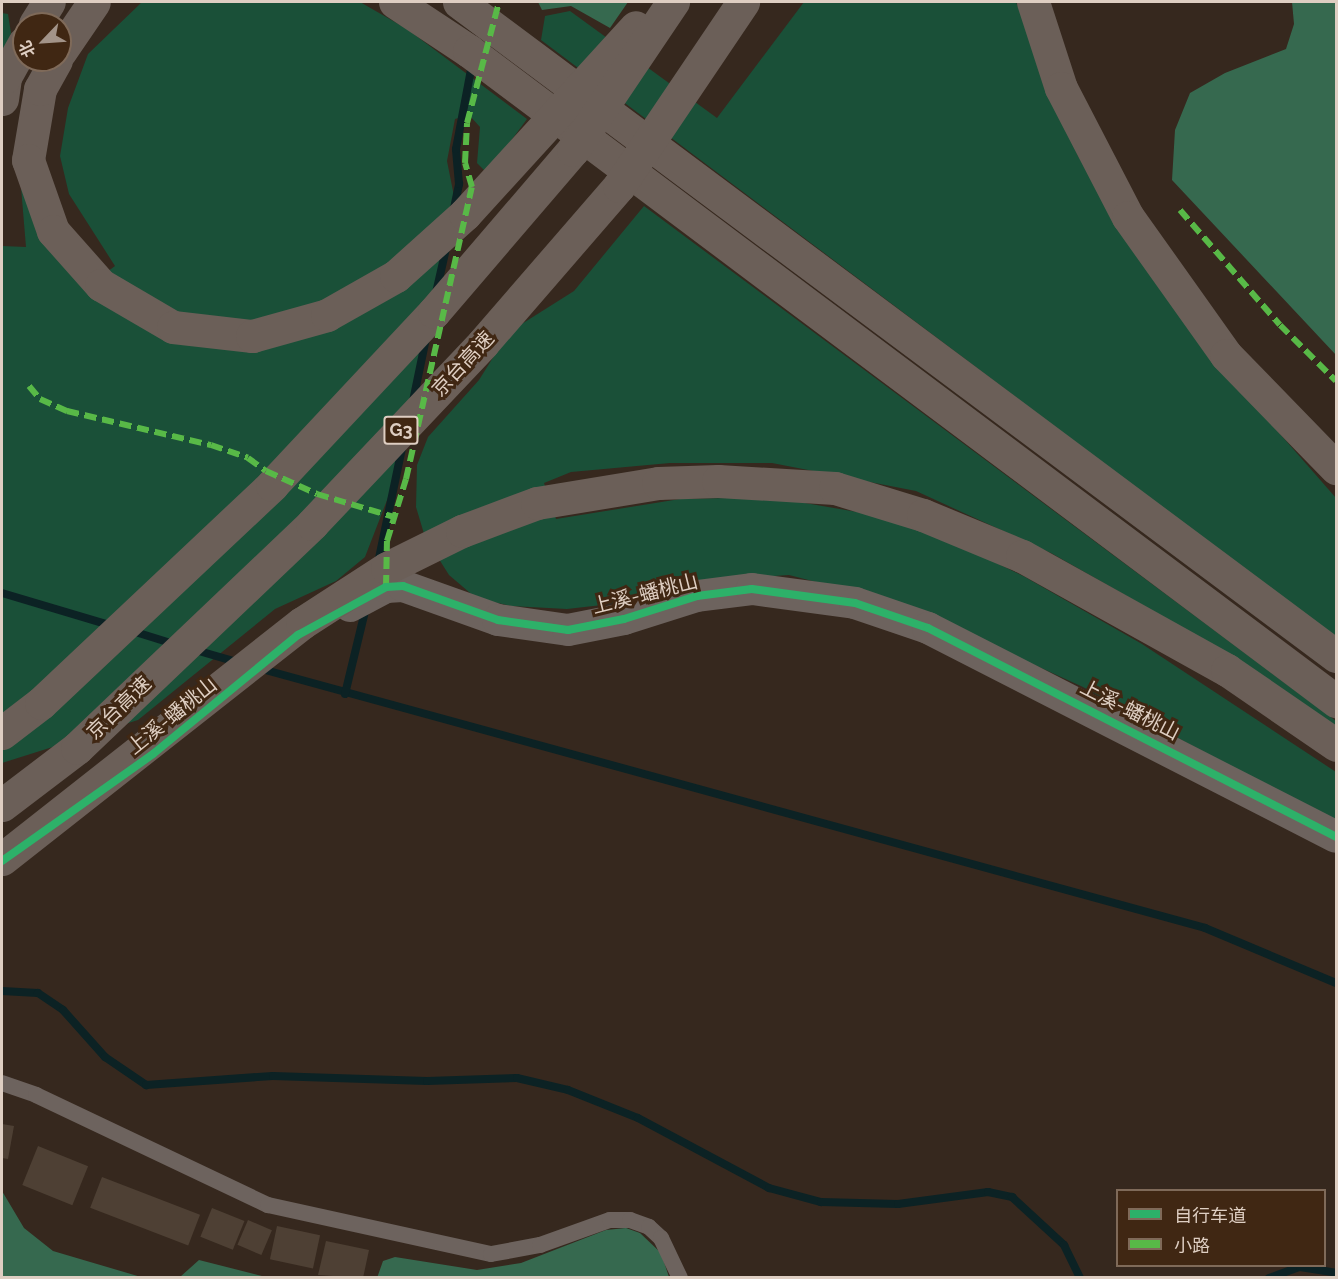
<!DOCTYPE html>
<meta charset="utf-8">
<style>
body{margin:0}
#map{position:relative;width:1338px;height:1279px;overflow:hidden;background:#36281e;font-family:Raleway,"Noto Sans SC",sans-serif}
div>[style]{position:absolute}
.green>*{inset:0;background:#1a5038}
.forest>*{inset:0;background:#36694f}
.stream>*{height:8px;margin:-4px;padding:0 4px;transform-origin:4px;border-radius:4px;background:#0c2224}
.building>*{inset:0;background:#4e4034;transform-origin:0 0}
.lane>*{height:16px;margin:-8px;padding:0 8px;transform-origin:8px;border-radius:8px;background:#6d635e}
.street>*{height:32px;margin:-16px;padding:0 16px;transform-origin:16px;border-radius:16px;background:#6d635e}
.highway>*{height:33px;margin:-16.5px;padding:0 16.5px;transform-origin:16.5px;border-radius:16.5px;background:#6b5f58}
.highway-bridge>*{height:33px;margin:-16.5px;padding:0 16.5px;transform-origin:16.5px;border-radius:16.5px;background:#6b5f58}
.quiet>*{height:6px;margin-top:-3px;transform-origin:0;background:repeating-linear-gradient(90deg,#58b947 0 12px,transparent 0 18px)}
.cycleway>*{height:8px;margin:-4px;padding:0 4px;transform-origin:4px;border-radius:4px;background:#2db169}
span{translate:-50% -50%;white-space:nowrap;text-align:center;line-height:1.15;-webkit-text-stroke:6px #402713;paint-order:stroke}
.shield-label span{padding:2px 4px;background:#402713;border:2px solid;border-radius:4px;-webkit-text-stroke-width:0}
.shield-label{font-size:18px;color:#decec2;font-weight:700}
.street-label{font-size:20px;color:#decec2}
.frame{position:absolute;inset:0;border:3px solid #decec2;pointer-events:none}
.legend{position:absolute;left:1116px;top:1189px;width:210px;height:78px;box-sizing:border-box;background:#402713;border:2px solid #7f6a59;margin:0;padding:8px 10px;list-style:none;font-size:18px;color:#decec2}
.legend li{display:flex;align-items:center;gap:12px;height:30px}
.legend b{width:30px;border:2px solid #7f6a59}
.north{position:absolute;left:12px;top:12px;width:60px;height:60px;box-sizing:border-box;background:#402713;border:2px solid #7f6a59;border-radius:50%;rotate:245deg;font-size:16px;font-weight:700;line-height:24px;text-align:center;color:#decec2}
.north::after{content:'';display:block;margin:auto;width:21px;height:27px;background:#a39489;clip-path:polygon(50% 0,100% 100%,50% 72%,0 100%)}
</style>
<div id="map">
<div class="green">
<div style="clip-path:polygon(142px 2px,360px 2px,407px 29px,527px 119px,487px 173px,477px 163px,480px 127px,469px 115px,455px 119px,447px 161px,455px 201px,439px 284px,389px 495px,365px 557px,336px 581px,275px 609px,138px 720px,2px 763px,2px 246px,26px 247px,21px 187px,88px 286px,115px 266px,69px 194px,60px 156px,68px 108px,88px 54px)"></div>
<div style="clip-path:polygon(804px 2px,1016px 2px,1078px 156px,1210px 354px,1336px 498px,1336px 638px,541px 40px,545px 16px,570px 11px,717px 118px)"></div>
<div style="clip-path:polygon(2px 13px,8px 14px,11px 33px,2px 61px)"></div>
<div style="clip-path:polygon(644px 206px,1336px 721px,1336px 734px,1176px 624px,1051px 553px,916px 491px,772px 463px,670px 463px,571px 472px,544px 483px,556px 519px,680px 499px,770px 497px,863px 513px,947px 539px,1025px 577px,1142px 644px,1336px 772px,1336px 823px,1083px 687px,901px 604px,789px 575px,725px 579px,602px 605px,567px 609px,511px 606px,476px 598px,449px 575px,425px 537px,416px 507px,417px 465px,428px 437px,479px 380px,509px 332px,574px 291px)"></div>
</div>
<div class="forest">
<div style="clip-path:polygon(538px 2px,628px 2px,610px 28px,571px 6px,542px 10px)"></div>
<div style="clip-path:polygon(1292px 2px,1336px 2px,1336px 355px,1172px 180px,1175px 130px,1190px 93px,1225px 73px,1286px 49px,1294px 24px)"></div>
<div style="clip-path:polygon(2px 1191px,24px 1228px,53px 1251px,141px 1277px,2px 1277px)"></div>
<div style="clip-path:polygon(626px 1228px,640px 1233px,661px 1253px,669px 1277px,377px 1278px,383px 1261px,395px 1257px,477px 1270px,521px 1263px,606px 1230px)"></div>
<div style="clip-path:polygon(199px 1260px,266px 1277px,180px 1277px)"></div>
</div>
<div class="stream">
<div style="left:454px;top:208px;width:25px;rotate:-78deg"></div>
<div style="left:459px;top:184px;width:35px;rotate:-95deg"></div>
<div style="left:456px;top:149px;width:86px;rotate:-79.3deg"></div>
<div style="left:436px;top:293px;width:50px;rotate:-77.3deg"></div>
<div style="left:413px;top:401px;width:64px;rotate:-78.3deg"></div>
<div style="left:378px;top:563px;width:123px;rotate:-78.2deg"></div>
<div style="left:2px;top:593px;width:116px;rotate:16.6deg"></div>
<div style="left:129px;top:630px;width:47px;rotate:17.3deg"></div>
<div style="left:192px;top:649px;width:47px;rotate:16.1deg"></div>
<div style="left:258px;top:668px;width:982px;rotate:15.35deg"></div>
<div style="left:1205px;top:928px;width:142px;rotate:22.8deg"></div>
<div style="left:345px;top:694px;width:89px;rotate:-76.4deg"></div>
<div style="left:2px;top:991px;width:36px;rotate:3deg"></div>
<div style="left:38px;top:993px;width:30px;rotate:34deg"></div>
<div style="left:63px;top:1010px;width:63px;rotate:48.2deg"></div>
<div style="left:105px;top:1057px;width:50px;rotate:34.3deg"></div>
<div style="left:146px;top:1085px;width:127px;rotate:-4.1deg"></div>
<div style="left:273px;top:1076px;width:154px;rotate:1.9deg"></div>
<div style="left:427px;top:1081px;width:90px;rotate:-1.9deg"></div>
<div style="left:517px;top:1078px;width:52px;rotate:13.2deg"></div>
<div style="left:568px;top:1090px;width:75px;rotate:21.8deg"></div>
<div style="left:638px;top:1118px;width:149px;rotate:28.1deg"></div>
<div style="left:769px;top:1188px;width:54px;rotate:15.1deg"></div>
<div style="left:821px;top:1202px;width:77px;rotate:1.5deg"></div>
<div style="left:898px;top:1204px;width:91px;rotate:-7.6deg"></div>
<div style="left:988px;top:1192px;width:25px;rotate:12deg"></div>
<div style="left:1012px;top:1197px;width:71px;rotate:42.7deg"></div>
<div style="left:1064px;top:1245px;width:37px;rotate:64deg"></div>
<div style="left:1269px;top:1278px;width:33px;rotate:-20deg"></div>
<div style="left:1300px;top:1267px;width:36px;rotate:9deg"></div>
</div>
<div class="building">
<div style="clip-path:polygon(2px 1124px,14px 1126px,8px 1159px,2px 1158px)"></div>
<div style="left:38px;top:1146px;width:54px;height:42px;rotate:22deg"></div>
<div style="left:102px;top:1177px;width:105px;height:33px;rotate:21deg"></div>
<div style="left:212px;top:1208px;width:35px;height:31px;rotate:22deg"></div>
<div style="left:248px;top:1220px;width:26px;height:27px;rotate:23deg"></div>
<div style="left:277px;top:1226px;width:44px;height:34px;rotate:12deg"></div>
<div style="clip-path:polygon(326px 1241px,369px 1250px,363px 1278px,318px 1275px)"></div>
</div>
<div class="lane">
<div style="left:2px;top:1083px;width:36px;rotate:19deg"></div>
<div style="left:36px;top:1095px;width:257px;rotate:25.4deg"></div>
<div style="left:268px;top:1205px;width:228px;rotate:12.4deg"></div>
<div style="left:491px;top:1254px;width:50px;rotate:-10.4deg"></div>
<div style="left:540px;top:1245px;width:74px;rotate:-19.7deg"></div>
<div style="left:610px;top:1220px;width:20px"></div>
<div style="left:630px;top:1220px;width:20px;rotate:20deg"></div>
<div style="left:649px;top:1227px;width:16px;rotate:43deg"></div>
<div style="left:661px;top:1238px;width:44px;rotate:64.6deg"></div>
</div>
<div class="street">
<div style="left:350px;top:606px;width:41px;rotate:-27.8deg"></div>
<div style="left:386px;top:587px;width:17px;rotate:-3deg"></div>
<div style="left:403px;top:586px;width:101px;rotate:19.7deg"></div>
<div style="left:498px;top:620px;width:71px;rotate:8.1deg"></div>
<div style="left:568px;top:630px;width:57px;rotate:-11.1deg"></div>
<div style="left:624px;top:619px;width:77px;rotate:-17.5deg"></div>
<div style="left:697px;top:596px;width:55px;rotate:-7.3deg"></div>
<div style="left:752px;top:589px;width:104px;rotate:7.7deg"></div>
<div style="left:855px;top:603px;width:77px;rotate:18.9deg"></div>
<div style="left:928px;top:628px;width:458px;rotate:27.1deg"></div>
</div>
<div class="highway">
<div style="left:395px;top:2px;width:89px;rotate:33.5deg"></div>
<div style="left:469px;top:51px;width:1084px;rotate:36.86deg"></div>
<div style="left:459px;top:2px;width:1094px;rotate:36.71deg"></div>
<div style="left:1033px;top:2px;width:90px;rotate:72deg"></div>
<div style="left:1061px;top:88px;width:145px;rotate:62.6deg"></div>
<div style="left:1128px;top:217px;width:169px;rotate:54.6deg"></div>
<div style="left:1226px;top:355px;width:158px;rotate:45.8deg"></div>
<div style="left:35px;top:24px;width:26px;rotate:-58deg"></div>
<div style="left:60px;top:52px;width:60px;rotate:-55.8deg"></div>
<div style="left:2px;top:99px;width:22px;rotate:-82deg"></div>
<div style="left:5px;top:77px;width:39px;rotate:-61deg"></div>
<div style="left:28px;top:160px;width:72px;rotate:-80.4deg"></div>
<div style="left:40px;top:89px;width:33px;rotate:-61deg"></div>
<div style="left:2px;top:859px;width:382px;rotate:-38.2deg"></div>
<div style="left:302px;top:623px;width:101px;rotate:-32.9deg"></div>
<div style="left:387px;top:568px;width:84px;rotate:-26.3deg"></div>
<div style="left:462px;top:531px;width:80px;rotate:-20.5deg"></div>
<div style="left:537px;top:503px;width:123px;rotate:-9.4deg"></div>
<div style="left:658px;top:483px;width:60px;rotate:-1.9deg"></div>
<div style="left:718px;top:481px;width:117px;rotate:3.4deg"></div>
<div style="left:835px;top:488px;width:92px;rotate:17.1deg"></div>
<div style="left:923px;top:515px;width:107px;rotate:22.5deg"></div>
<div style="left:1022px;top:556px;width:235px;rotate:29.1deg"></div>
<div style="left:1227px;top:670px;width:132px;rotate:34.5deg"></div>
</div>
<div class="highway-bridge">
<div style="left:28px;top:160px;width:75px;rotate:70.6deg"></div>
<div style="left:53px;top:231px;width:72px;rotate:48.4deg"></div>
<div style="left:101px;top:285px;width:83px;rotate:30.3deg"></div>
<div style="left:173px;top:327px;width:80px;rotate:6.5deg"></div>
<div style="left:252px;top:336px;width:78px;rotate:-15.6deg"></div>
<div style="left:327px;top:315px;width:79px;rotate:-29.5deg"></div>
<div style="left:396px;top:276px;width:93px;rotate:-41.9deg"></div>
<div style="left:465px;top:214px;width:253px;rotate:-47.6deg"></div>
<div style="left:2px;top:733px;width:49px;rotate:-37.6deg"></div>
<div style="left:41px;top:703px;width:318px;rotate:-43.3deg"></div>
<div style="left:272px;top:485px;width:237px;rotate:-46.9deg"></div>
<div style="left:434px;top:312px;width:213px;rotate:-49.4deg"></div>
<div style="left:573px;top:150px;width:179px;rotate:-56deg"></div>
<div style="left:2px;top:805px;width:94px;rotate:-37.2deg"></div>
<div style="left:77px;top:748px;width:325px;rotate:-43.6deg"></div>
<div style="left:312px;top:524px;width:249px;rotate:-46.6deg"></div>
<div style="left:483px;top:343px;width:208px;rotate:-49.1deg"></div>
<div style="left:619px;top:186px;width:222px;rotate:-56deg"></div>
</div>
<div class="quiet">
<div style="left:1180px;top:210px;width:152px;rotate:49deg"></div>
<div style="left:1280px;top:325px;width:79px;rotate:45deg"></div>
<div style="left:29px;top:386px;width:17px;rotate:50deg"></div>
<div style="left:40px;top:399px;width:30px;rotate:24deg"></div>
<div style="left:67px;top:411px;width:148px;rotate:13.3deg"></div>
<div style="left:211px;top:445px;width:39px;rotate:19deg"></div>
<div style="left:248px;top:458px;width:22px;rotate:36deg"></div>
<div style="left:266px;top:471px;width:56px;rotate:24.3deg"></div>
<div style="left:317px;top:494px;width:80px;rotate:16.6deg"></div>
<div style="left:386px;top:587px;width:46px;rotate:-88.8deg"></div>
<div style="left:387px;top:541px;width:65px;rotate:-73deg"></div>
<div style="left:406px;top:479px;width:299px;rotate:-77.3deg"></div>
<div style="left:472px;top:187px;width:25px;rotate:-106deg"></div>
<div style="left:465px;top:163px;width:40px;rotate:-87.1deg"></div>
<div style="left:467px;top:123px;width:125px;rotate:-75.2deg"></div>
</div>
<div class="cycleway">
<div style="left:2px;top:861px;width:185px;rotate:-35.3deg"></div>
<div style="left:153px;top:754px;width:188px;rotate:-39.4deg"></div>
<div style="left:298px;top:635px;width:100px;rotate:-28.6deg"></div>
<div style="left:386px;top:587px;width:17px;rotate:-3deg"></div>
<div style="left:403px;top:586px;width:101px;rotate:19.7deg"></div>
<div style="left:498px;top:620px;width:71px;rotate:8.1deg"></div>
<div style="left:568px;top:630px;width:57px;rotate:-11.1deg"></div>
<div style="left:624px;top:619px;width:77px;rotate:-17.5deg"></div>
<div style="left:697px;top:596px;width:55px;rotate:-7.3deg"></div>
<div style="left:752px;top:589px;width:104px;rotate:7.7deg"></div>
<div style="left:855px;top:603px;width:77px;rotate:18.9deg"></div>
<div style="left:928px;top:628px;width:458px;rotate:27.1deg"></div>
</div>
<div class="shield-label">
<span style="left:401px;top:430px">G3</span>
</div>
<div class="street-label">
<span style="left:463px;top:364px;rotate:-47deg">京台高速</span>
<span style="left:645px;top:594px;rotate:-14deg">上溪-蟠桃山</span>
<span style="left:119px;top:708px;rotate:-44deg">京台高速</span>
<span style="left:1130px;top:710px;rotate:27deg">上溪-蟠桃山</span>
<span style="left:172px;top:716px;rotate:-39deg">上溪-蟠桃山</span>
</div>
<div class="frame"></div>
<ul class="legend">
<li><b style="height:8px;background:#2db169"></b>自行车道</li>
<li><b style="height:8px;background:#58b947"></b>小路</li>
</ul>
<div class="north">北</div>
</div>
